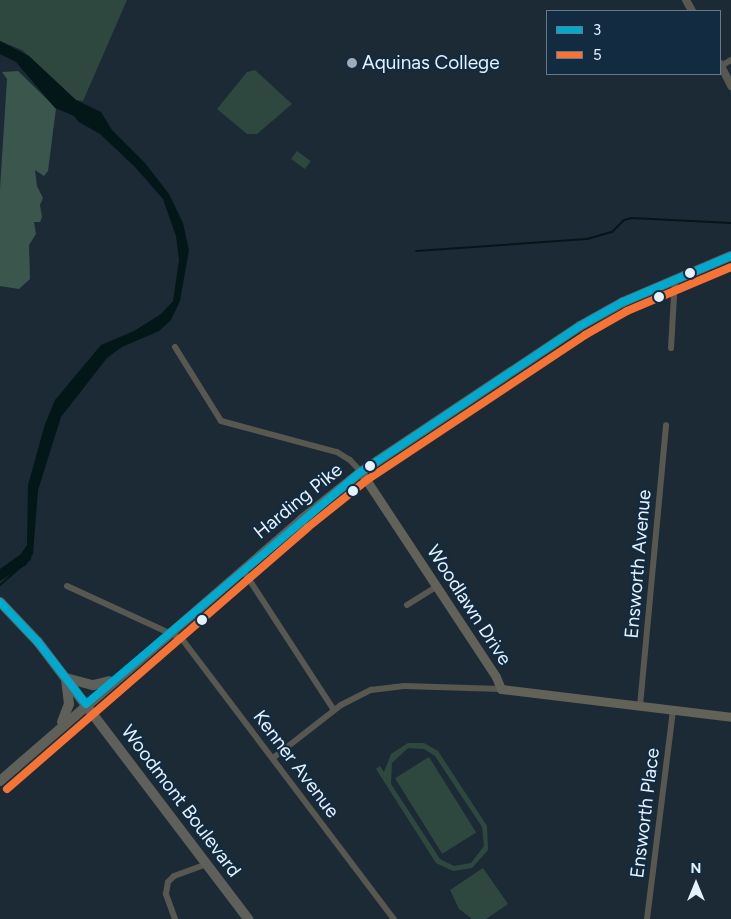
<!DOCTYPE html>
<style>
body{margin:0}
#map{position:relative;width:731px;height:919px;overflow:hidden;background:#1c2a36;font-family:Figtree,sans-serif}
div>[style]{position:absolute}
.green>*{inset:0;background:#2f483f;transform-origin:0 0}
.forest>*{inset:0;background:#3b564c}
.water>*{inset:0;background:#031618}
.stream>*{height:2px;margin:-1px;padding:0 1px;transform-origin:1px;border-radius:1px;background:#031618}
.minor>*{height:6px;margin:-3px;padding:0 3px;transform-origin:3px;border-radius:3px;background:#585850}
.tertiary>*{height:8px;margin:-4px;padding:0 4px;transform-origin:4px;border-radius:4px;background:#585850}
.secondary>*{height:9px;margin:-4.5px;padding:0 4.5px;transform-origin:4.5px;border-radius:4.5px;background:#636258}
.primary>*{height:10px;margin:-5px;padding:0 5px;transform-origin:5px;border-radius:5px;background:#5f6059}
.bus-1>*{height:8px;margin:-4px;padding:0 4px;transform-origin:4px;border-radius:4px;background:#00a9ce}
.bus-2>*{height:8px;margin:-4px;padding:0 4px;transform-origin:4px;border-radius:4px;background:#f57335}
.dots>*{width:14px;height:14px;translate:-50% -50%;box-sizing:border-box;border:2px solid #122b40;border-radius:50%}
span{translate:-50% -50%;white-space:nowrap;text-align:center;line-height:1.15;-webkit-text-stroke:4.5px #122b40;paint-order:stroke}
.poi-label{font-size:19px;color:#e5f1fd}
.left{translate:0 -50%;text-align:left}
.street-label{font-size:19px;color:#e5f1fd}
.legend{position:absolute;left:546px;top:10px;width:175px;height:65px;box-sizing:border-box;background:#122b40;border:1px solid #667a8c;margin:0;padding:6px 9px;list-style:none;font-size:15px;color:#e5f1fd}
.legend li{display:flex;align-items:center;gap:10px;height:25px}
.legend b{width:25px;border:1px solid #667a8c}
.north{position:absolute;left:671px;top:859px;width:50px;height:50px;-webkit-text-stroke:4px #122b40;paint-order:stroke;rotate:0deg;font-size:14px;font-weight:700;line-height:20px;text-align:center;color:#e5f1fd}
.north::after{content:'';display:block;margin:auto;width:18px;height:22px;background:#e5f1fd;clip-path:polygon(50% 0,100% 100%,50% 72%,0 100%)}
</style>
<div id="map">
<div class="green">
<div style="clip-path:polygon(0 0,127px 0,83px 101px,76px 100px,22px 50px,0 41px)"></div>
<div style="clip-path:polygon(255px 70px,292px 104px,257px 134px,247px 134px,217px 109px,247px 72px)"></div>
<div style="left:297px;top:151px;width:17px;height:10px;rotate:36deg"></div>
<div style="clip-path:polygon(evenodd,408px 743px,424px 743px,438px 751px,487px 826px,488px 850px,472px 868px,453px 871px,436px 863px,376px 769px,380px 766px,384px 772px,391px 754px,408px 743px,408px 748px,424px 749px,435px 756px,482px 827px,484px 846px,471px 863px,454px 866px,440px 859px,391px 784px,392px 763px,408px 748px)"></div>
<div style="left:429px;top:757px;width:89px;height:40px;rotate:58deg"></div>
<div style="clip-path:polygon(483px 868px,508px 904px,486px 919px,472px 919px,459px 909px,450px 890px)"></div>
</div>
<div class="forest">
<div style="clip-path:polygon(18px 71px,56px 108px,48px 171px,44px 176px,35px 170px,37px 186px,43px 198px,40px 205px,42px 217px,40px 222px,34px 222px,36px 234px,29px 245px,30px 279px,19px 289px,0 286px,0 189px,7px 79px,2px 72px)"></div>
</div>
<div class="water">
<div style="clip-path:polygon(0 41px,29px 56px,76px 100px,101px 112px,112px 130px,145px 163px,169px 194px,183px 223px,189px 250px,180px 301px,171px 320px,159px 331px,122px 347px,107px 358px,61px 417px,38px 490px,33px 554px,26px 565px,0 581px,0 569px,21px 554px,27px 545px,28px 485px,45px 424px,55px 400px,101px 345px,134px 331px,161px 314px,173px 301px,179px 260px,176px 236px,163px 199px,135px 167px,100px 134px,79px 122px,74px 116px,55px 108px,16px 62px,0 54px)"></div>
</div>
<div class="stream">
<div style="left:416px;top:251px;width:171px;rotate:-4deg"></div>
<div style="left:587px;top:239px;width:26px;rotate:-16deg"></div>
<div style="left:612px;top:232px;width:17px;rotate:-45deg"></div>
<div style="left:624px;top:220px;width:8px;rotate:-14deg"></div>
<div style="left:632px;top:218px;width:99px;rotate:2.9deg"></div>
<div style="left:0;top:585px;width:40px;rotate:-41deg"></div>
</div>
<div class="minor">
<div style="left:721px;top:66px;width:12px;rotate:-31deg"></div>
<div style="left:175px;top:347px;width:87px;rotate:58.1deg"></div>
<div style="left:221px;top:421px;width:120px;rotate:15deg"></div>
<div style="left:337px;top:452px;width:15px;rotate:32deg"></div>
<div style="left:350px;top:460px;width:16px;rotate:47deg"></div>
<div style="left:671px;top:348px;width:70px;rotate:-86.7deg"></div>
<div style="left:243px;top:570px;width:167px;rotate:57deg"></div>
<div style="left:67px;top:586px;width:127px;rotate:24.7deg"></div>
<div style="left:182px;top:639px;width:351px;rotate:52.9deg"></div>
<div style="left:407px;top:605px;width:36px;rotate:-32deg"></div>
<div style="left:640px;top:706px;width:282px;rotate:-84.7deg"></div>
<div style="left:273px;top:758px;width:86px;rotate:-37.9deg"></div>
<div style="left:341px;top:705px;width:34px;rotate:-27deg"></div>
<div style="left:371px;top:690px;width:33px;rotate:-7deg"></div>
<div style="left:404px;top:686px;width:97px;rotate:1.8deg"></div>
<div style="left:175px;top:919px;width:27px;rotate:-110deg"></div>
<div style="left:166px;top:894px;width:12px;rotate:-81deg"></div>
<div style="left:168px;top:882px;width:8px;rotate:-45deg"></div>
<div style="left:174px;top:876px;width:35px;rotate:-20deg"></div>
<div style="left:647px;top:919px;width:211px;rotate:-82.9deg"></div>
</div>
<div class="tertiary">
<div style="left:686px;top:0;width:13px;rotate:61deg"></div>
<div style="left:720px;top:64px;width:25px;rotate:63deg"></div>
</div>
<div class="secondary">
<div style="left:361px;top:472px;width:245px;rotate:56.6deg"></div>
<div style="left:496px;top:677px;width:13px;rotate:67deg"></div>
<div style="left:501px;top:689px;width:232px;rotate:6.9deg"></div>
</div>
<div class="primary">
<div style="left:0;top:602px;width:55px;rotate:46.5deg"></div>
<div style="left:38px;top:642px;width:348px;rotate:52.8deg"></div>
<div style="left:66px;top:678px;width:28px;rotate:15deg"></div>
<div style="left:93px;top:685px;width:17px;rotate:-13deg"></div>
<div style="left:62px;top:722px;width:19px;rotate:-69deg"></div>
<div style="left:69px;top:704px;width:23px;rotate:-97deg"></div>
<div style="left:0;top:781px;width:398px;rotate:-40.9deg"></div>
<div style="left:301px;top:520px;width:77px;rotate:-38.7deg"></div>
<div style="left:361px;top:472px;width:263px;rotate:-33.7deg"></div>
<div style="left:580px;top:326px;width:49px;rotate:-29.2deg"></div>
<div style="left:623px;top:302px;width:117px;rotate:-23.1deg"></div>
</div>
<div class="bus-1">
<div style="left:0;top:602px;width:55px;rotate:46.5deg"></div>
<div style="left:38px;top:642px;width:78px;rotate:52.3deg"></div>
<div style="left:86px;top:704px;width:360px;rotate:-40.2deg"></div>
<div style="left:361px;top:472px;width:263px;rotate:-33.7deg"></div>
<div style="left:580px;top:326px;width:49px;rotate:-29.2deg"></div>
<div style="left:623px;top:302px;width:117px;rotate:-23.1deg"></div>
</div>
<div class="bus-2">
<div style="left:7px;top:789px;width:398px;rotate:-41deg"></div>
<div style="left:307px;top:528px;width:77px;rotate:-38.7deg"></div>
<div style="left:367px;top:480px;width:262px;rotate:-33.6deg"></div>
<div style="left:585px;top:335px;width:48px;rotate:-29.7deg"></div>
<div style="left:627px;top:311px;width:113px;rotate:-22.9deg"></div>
</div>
<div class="dots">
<div style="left:352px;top:63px;background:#9fabb7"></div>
<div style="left:690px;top:273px;background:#e5f1fd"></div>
<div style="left:659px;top:297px;background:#e5f1fd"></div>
<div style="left:370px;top:466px;background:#e5f1fd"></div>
<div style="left:353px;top:491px;background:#e5f1fd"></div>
<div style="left:202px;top:620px;background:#e5f1fd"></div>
</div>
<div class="poi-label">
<span class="left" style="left:362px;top:63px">Aquinas College</span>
</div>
<div class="street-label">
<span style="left:298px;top:501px;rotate:-39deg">Harding Pike</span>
<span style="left:638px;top:564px;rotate:-85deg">Ensworth Avenue</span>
<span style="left:469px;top:605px;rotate:57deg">Woodlawn Drive</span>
<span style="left:296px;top:764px;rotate:53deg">Kenner Avenue</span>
<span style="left:181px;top:801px;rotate:53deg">Woodmont Boulevard</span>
<span style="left:645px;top:813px;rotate:-83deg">Ensworth Place</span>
</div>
<ul class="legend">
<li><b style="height:6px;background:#00a9ce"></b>3</li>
<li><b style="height:6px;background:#f57335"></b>5</li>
</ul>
<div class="north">N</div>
</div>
